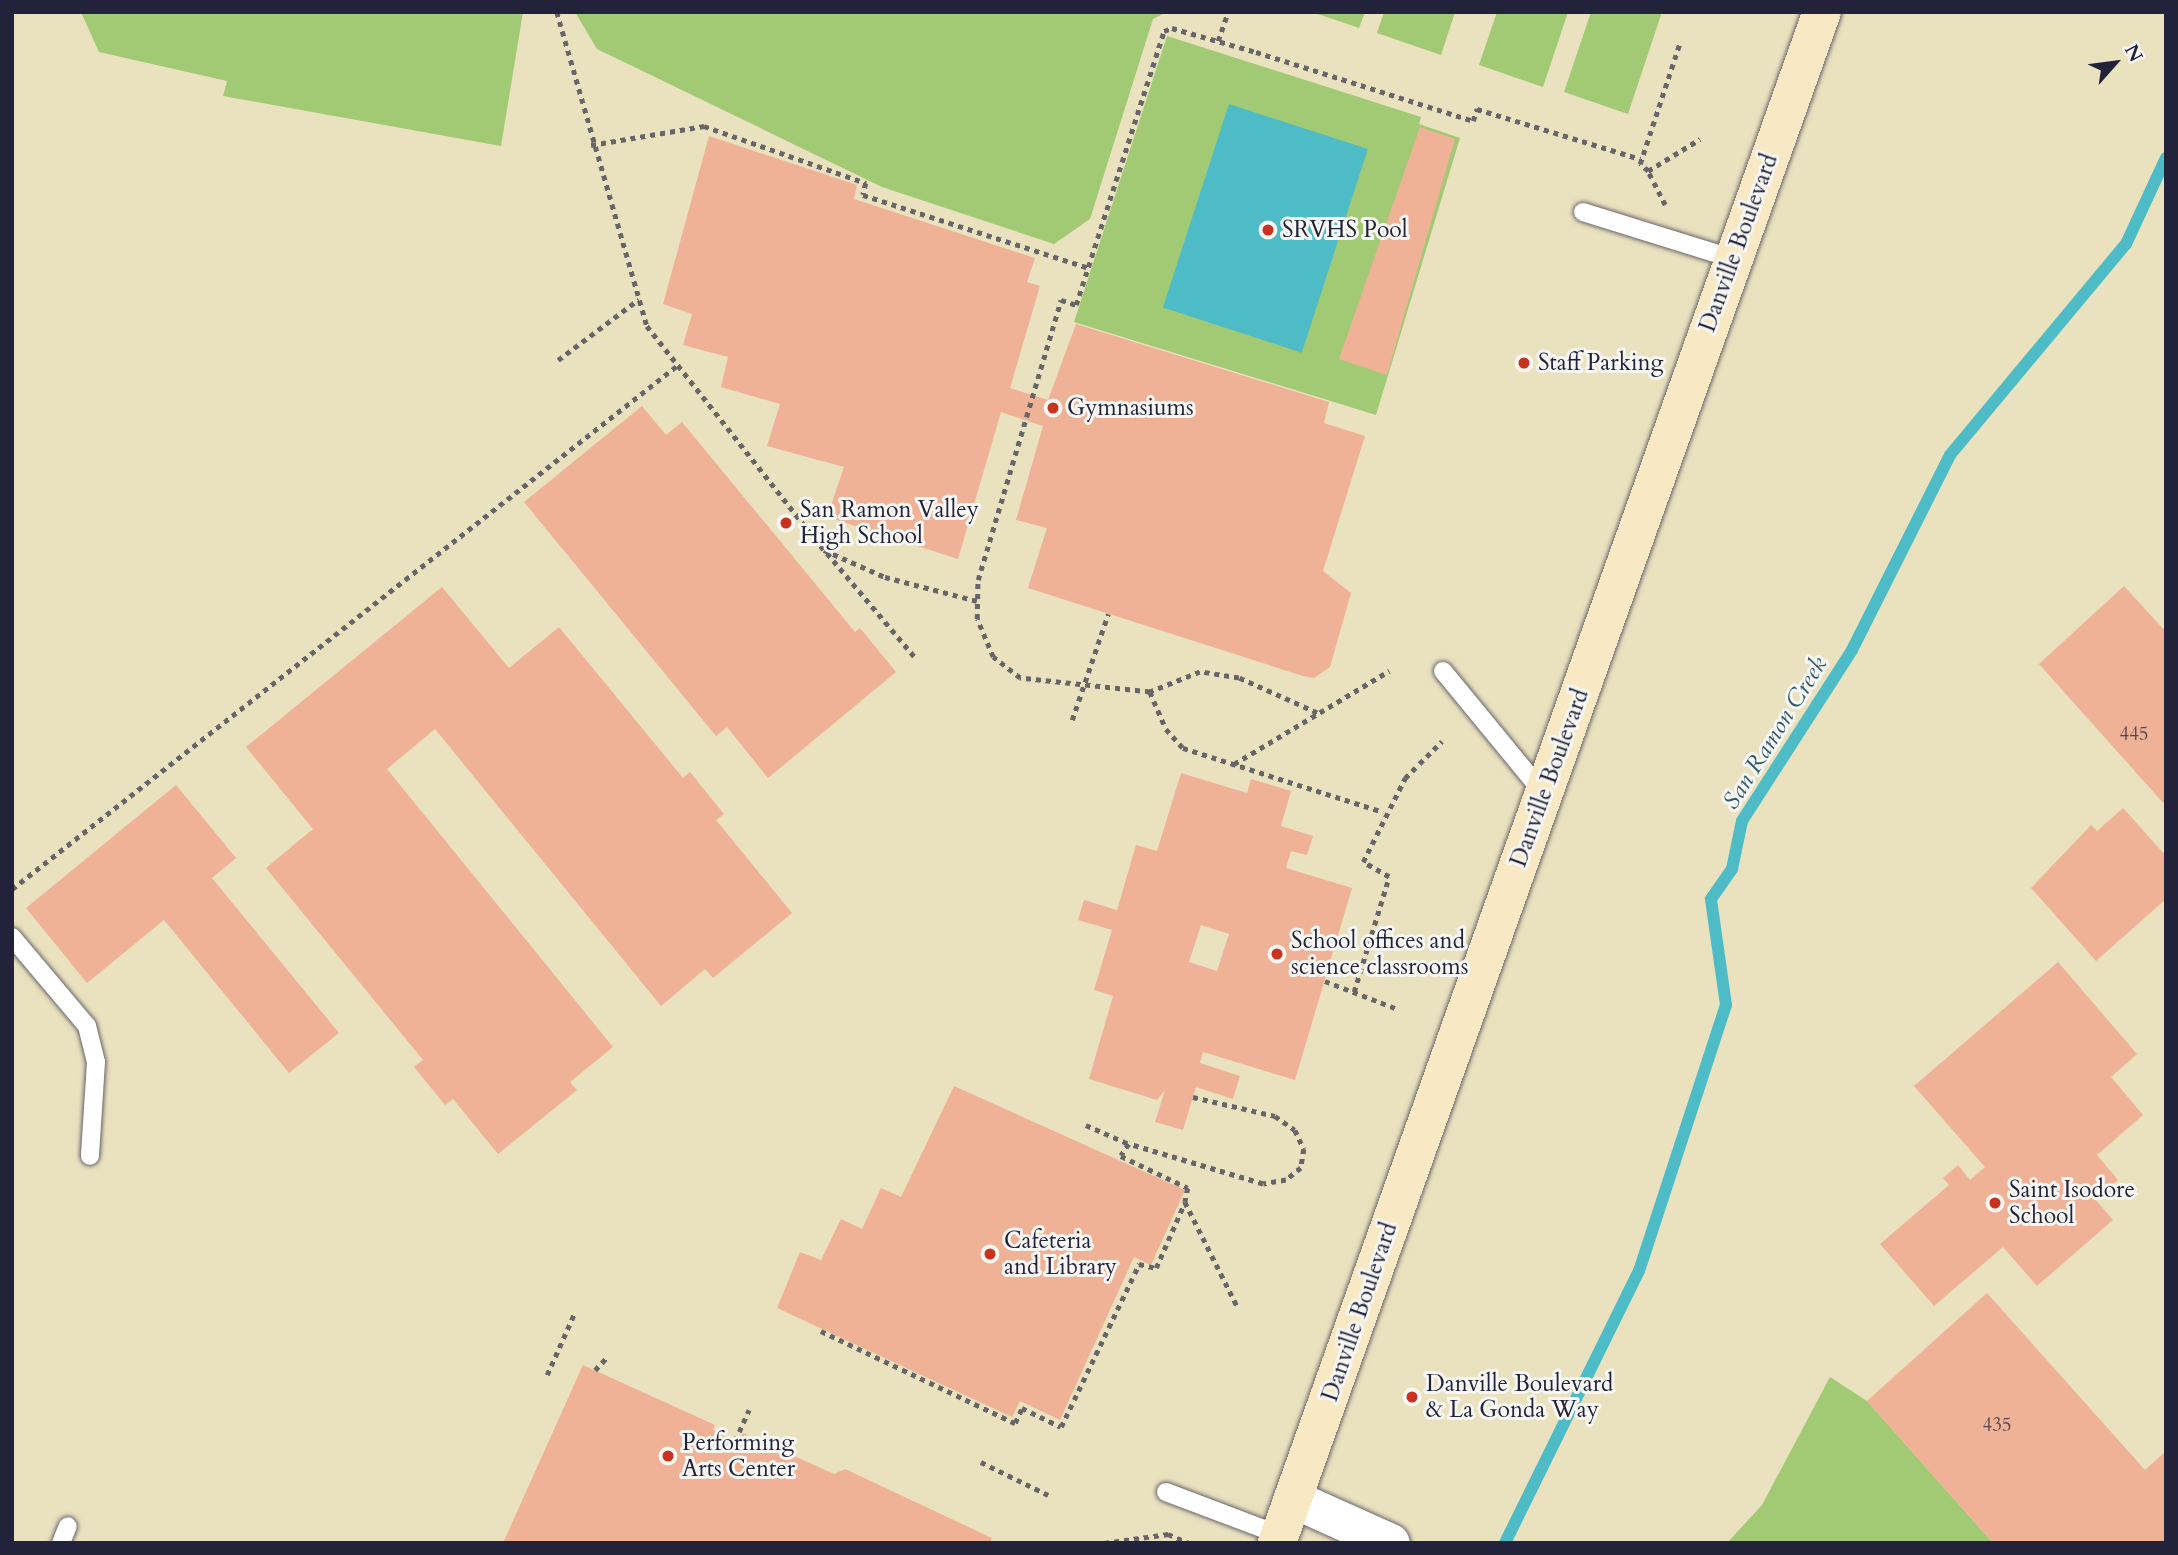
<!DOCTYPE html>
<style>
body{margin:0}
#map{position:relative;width:2178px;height:1555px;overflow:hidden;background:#eae1bf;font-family:Cardo,serif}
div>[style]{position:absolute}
.green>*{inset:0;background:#a2c974}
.water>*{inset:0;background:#4ebcc6;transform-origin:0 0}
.stream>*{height:12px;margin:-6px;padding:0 6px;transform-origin:6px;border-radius:6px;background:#4ebcc6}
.building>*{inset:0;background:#efb297}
.path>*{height:4.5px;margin-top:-2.25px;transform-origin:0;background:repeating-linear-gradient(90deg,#686569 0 5px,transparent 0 10px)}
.roads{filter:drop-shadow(0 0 2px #686569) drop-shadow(0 0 2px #686569)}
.service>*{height:18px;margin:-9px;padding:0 9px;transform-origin:9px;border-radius:9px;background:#fff}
.tertiary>*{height:38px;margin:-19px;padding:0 19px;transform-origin:19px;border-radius:19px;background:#fff}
.secondary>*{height:38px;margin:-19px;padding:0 19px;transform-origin:19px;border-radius:19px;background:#f8e8c3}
.dots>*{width:19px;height:19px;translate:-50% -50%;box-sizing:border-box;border:4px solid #f6f6f2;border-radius:50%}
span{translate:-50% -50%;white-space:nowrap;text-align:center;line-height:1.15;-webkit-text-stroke:6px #f6f6f2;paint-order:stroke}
.number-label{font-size:19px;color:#554652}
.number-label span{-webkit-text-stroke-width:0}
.poi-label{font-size:23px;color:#22223b}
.left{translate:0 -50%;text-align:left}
.street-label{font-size:23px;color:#22223b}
.water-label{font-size:24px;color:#31586c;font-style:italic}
.frame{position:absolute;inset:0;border:14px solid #22223b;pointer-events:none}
.north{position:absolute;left:2080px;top:28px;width:70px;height:70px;-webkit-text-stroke:5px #f6f6f2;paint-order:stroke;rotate:62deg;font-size:19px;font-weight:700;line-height:28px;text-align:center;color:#22223b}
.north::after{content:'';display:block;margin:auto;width:24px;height:32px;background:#22223b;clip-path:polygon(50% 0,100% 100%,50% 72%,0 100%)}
</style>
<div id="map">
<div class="green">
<div style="clip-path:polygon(81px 12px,523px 12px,501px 146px,223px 96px,227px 81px,99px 52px)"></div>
<div style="clip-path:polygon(575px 12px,1167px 12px,1153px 19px,1090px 219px,1054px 244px,882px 187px,597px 49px)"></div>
<div style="clip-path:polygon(1312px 12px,1365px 12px,1359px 28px)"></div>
<div style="clip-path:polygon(1384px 12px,1455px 12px,1441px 55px,1377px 33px)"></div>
<div style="clip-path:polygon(1497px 12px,1568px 12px,1543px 87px,1479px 65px)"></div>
<div style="clip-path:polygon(1591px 12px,1662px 12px,1628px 114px,1564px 92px)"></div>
<div style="clip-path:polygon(1167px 36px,1421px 117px,1419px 124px,1460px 138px,1376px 415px,1074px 322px)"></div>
<div style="clip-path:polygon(1830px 1377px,1867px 1401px,1993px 1543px,1727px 1543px,1762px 1505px)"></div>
</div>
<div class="water">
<div style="left:1229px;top:104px;width:146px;height:214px;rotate:18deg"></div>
</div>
<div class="stream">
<div style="left:1505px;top:1543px;width:303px;rotate:-63.8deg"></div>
<div style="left:1639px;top:1271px;width:280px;rotate:-71.9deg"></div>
<div style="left:1726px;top:1005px;width:107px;rotate:-98.1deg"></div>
<div style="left:1711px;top:899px;width:37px;rotate:-55deg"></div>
<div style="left:1732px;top:869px;width:49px;rotate:-78.2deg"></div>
<div style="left:1742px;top:821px;width:203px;rotate:-57.2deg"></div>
<div style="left:1852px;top:650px;width:218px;rotate:-63.3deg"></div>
<div style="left:1950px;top:455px;width:275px;rotate:-50.2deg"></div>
<div style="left:2126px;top:244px;width:95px;rotate:-65.1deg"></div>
</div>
<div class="building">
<div style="clip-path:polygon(1420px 127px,1455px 139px,1387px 375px,1339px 359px)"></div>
<div style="clip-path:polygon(709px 136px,857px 185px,854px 199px,1035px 258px,1027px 282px,1040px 286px,1010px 388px,1048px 400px,1076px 324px,1329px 402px,1324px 423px,1365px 436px,1323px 571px,1351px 593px,1330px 667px,1314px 678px,1303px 676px,1028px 588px,1047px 528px,1016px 520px,1043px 426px,1001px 412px,958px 559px,827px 517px,844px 467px,767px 446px,780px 404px,721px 387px,728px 357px,683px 345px,692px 314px,663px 304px)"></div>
<div style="clip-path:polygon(642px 406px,666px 435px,682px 422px,855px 632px,860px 628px,896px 672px,768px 778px,727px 727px,716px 736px,524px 502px)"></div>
<div style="clip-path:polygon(2124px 586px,2166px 632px,2166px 806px,2039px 664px)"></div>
<div style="clip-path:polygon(442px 587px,509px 668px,559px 627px,683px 778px,690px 772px,724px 814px,716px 820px,792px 913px,713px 978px,705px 969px,661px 1006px,435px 729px,387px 769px,613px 1047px,570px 1082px,577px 1090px,498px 1154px,453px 1099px,445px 1105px,414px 1067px,423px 1060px,266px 868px,313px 829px,246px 747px)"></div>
<div style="clip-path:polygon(evenodd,1181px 773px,1247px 793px,1251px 779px,1291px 791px,1281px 826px,1313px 836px,1307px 855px,1291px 851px,1286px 868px,1352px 888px,1295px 1080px,1203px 1052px,1200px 1063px,1240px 1076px,1233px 1099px,1196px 1087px,1183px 1130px,1155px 1122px,1165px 1090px,1157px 1100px,1089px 1079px,1113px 996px,1094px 990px,1112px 930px,1078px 920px,1084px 900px,1117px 910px,1136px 845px,1157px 851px,1181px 773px,1201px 925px,1229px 934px,1217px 971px,1189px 962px,1201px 925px)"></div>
<div style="clip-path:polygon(176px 785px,236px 858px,212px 878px,339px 1033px,289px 1073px,164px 920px,87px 983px,26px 908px)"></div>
<div style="clip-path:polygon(2123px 808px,2166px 856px,2166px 899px,2096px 961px,2031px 888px,2091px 825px,2097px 831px)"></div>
<div style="clip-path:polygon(2058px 962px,2137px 1054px,2111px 1077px,2143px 1115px,2097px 1155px,2118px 1180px,2095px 1199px,2113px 1220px,2037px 1286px,2003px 1247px,1934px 1306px,1880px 1244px,1949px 1185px,1943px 1178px,1958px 1165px,1970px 1180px,1985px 1167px,1914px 1086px)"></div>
<div style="clip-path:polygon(954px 1086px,1185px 1190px,1151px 1265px,1134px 1257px,1060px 1420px,1020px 1401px,1012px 1417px,777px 1308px,800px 1252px,821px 1260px,841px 1219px,862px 1229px,881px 1188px,901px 1197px)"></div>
<div style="clip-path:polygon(1987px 1293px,2145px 1470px,2166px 1451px,2166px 1543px,1993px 1543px,1867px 1401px)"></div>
<div style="clip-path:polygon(583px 1365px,715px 1425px,713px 1430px,739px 1443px,743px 1433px,834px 1474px,845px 1469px,992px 1538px,990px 1543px,503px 1543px)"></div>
</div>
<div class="path">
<div style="left:557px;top:12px;width:327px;rotate:74deg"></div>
<div style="left:647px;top:326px;width:285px;rotate:51.7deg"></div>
<div style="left:824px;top:550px;width:67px;rotate:23.9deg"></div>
<div style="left:885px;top:577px;width:95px;rotate:14.6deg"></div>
<div style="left:1218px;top:41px;width:31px;rotate:-71deg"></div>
<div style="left:591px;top:145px;width:115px;rotate:-9.5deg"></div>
<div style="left:704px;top:126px;width:172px;rotate:19.4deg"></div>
<div style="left:866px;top:183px;width:12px;rotate:104deg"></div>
<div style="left:863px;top:195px;width:237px;rotate:17.9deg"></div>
<div style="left:1648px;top:171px;width:11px;rotate:-139deg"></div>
<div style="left:1640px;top:164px;width:128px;rotate:-71.8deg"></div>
<div style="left:1665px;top:205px;width:38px;rotate:-117deg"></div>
<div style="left:1648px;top:171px;width:61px;rotate:-31.6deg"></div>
<div style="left:558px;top:360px;width:101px;rotate:-37deg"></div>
<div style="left:827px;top:553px;width:136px;rotate:49.8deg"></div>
<div style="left:1150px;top:692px;width:40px;rotate:66.6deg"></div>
<div style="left:1166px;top:729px;width:25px;rotate:48deg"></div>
<div style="left:1183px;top:748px;width:210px;rotate:17.7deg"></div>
<div style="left:1317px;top:713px;width:85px;rotate:-155.8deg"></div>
<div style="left:1239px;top:678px;width:39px;rotate:-171deg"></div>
<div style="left:1200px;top:672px;width:54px;rotate:158.2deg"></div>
<div style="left:1150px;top:692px;width:131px;rotate:-173.9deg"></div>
<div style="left:1020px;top:678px;width:34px;rotate:-142deg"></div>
<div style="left:993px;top:657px;width:41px;rotate:-112.8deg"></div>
<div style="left:977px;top:619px;width:39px;rotate:-89deg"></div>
<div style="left:978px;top:580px;width:292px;rotate:-73.5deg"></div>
<div style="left:1061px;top:300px;width:16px;rotate:18deg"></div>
<div style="left:1076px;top:305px;width:288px;rotate:-72.2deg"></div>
<div style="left:1164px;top:31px;width:9px;rotate:-21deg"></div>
<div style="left:1172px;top:28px;width:87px;rotate:15.9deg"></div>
<div style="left:1256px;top:52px;width:228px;rotate:17.6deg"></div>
<div style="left:1473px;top:121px;width:13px;rotate:-72deg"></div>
<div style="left:1477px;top:109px;width:171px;rotate:17deg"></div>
<div style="left:1072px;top:720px;width:112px;rotate:-71.2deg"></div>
<div style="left:1234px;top:764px;width:181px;rotate:-31deg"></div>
<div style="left:12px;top:889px;width:847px;rotate:-38.2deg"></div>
<div style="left:1325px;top:981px;width:75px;rotate:21.1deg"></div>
<div style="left:1354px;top:992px;width:120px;rotate:-73.1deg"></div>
<div style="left:1389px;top:877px;width:30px;rotate:-150deg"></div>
<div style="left:1363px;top:862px;width:94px;rotate:-63.4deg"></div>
<div style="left:1405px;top:778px;width:52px;rotate:-45deg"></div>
<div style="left:1193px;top:1097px;width:84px;rotate:13deg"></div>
<div style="left:1275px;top:1116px;width:24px;rotate:35deg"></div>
<div style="left:1295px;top:1130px;width:21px;rotate:65deg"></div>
<div style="left:1304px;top:1149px;width:19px;rotate:99deg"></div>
<div style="left:1301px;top:1168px;width:19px;rotate:141deg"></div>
<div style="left:1286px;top:1180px;width:23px;rotate:170deg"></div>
<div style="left:1263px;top:1184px;width:140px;rotate:-163.4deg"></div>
<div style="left:1129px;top:1144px;width:14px;rotate:124deg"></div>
<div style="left:1121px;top:1156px;width:74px;rotate:25.5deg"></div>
<div style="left:1188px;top:1188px;width:14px;rotate:102deg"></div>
<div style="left:1185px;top:1202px;width:116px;rotate:63.4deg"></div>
<div style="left:1086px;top:1125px;width:47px;rotate:23.8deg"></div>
<div style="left:821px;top:1331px;width:215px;rotate:25.4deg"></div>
<div style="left:1015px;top:1423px;width:17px;rotate:-65deg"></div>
<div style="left:1022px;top:1408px;width:43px;rotate:26deg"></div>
<div style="left:1061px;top:1427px;width:181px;rotate:-64.4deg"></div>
<div style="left:1139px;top:1264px;width:17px;rotate:13deg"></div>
<div style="left:1156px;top:1268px;width:72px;rotate:-66.3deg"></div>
<div style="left:595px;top:1370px;width:16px;rotate:-47deg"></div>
<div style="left:547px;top:1375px;width:69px;rotate:-66deg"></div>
<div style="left:735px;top:1441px;width:34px;rotate:-66deg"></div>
<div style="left:981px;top:1462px;width:75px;rotate:26.2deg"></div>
<div style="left:1104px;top:1543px;width:65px;rotate:-8deg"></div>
<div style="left:1168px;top:1534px;width:23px;rotate:23deg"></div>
</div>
<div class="roads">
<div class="service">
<div style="left:1583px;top:212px;width:158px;rotate:17.3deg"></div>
<div style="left:1443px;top:671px;width:159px;rotate:50.6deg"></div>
<div style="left:12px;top:937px;width:116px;rotate:49.9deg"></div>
<div style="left:87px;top:1026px;width:37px;rotate:76deg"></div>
<div style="left:96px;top:1062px;width:94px;rotate:93.7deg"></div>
<div style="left:1166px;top:1492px;width:122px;rotate:20.7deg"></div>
<div style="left:61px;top:1543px;width:18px;rotate:-68deg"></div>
</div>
<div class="tertiary">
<div style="left:1293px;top:1499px;width:107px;rotate:24.2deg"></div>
</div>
<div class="secondary">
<div style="left:1277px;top:1543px;width:1625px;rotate:-70.41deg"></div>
</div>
</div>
<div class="dots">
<div style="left:1268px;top:230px;background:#c8321e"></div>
<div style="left:1524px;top:363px;background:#c8321e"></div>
<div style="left:1053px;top:408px;background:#c8321e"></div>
<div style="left:786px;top:523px;background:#c8321e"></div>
<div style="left:1277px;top:954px;background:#c8321e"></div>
<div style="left:1995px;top:1203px;background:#c8321e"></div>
<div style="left:990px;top:1254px;background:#c8321e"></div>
<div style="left:1412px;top:1397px;background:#c8321e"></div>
<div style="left:668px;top:1456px;background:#c8321e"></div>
</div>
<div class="number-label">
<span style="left:2134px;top:735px">445</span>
<span style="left:1997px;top:1426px">435</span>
</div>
<div class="poi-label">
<span class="left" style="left:1282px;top:230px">SRVHS Pool</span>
<span class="left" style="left:1538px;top:363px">Staff Parking</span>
<span class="left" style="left:1067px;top:408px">Gymnasiums</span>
<span class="left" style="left:800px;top:523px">San Ramon Valley<br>High School</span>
<span class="left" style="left:1291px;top:954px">School offices and<br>science classrooms</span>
<span class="left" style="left:2009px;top:1203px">Saint Isodore<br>School</span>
<span class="left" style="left:1004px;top:1254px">Cafeteria<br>and Library</span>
<span class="left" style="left:1426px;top:1397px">Danville Boulevard<br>&amp; La Gonda Way</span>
<span class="left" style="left:682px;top:1456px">Performing<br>Arts Center</span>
</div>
<div class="street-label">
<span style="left:1739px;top:243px;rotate:-70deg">Danville Boulevard</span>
<span style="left:1550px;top:778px;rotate:-70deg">Danville Boulevard</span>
<span style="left:1360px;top:1312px;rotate:-71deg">Danville Boulevard</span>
</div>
<div class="water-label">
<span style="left:1775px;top:733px;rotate:-58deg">San Ramon Creek</span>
</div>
<div class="frame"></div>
<div class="north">N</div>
</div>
